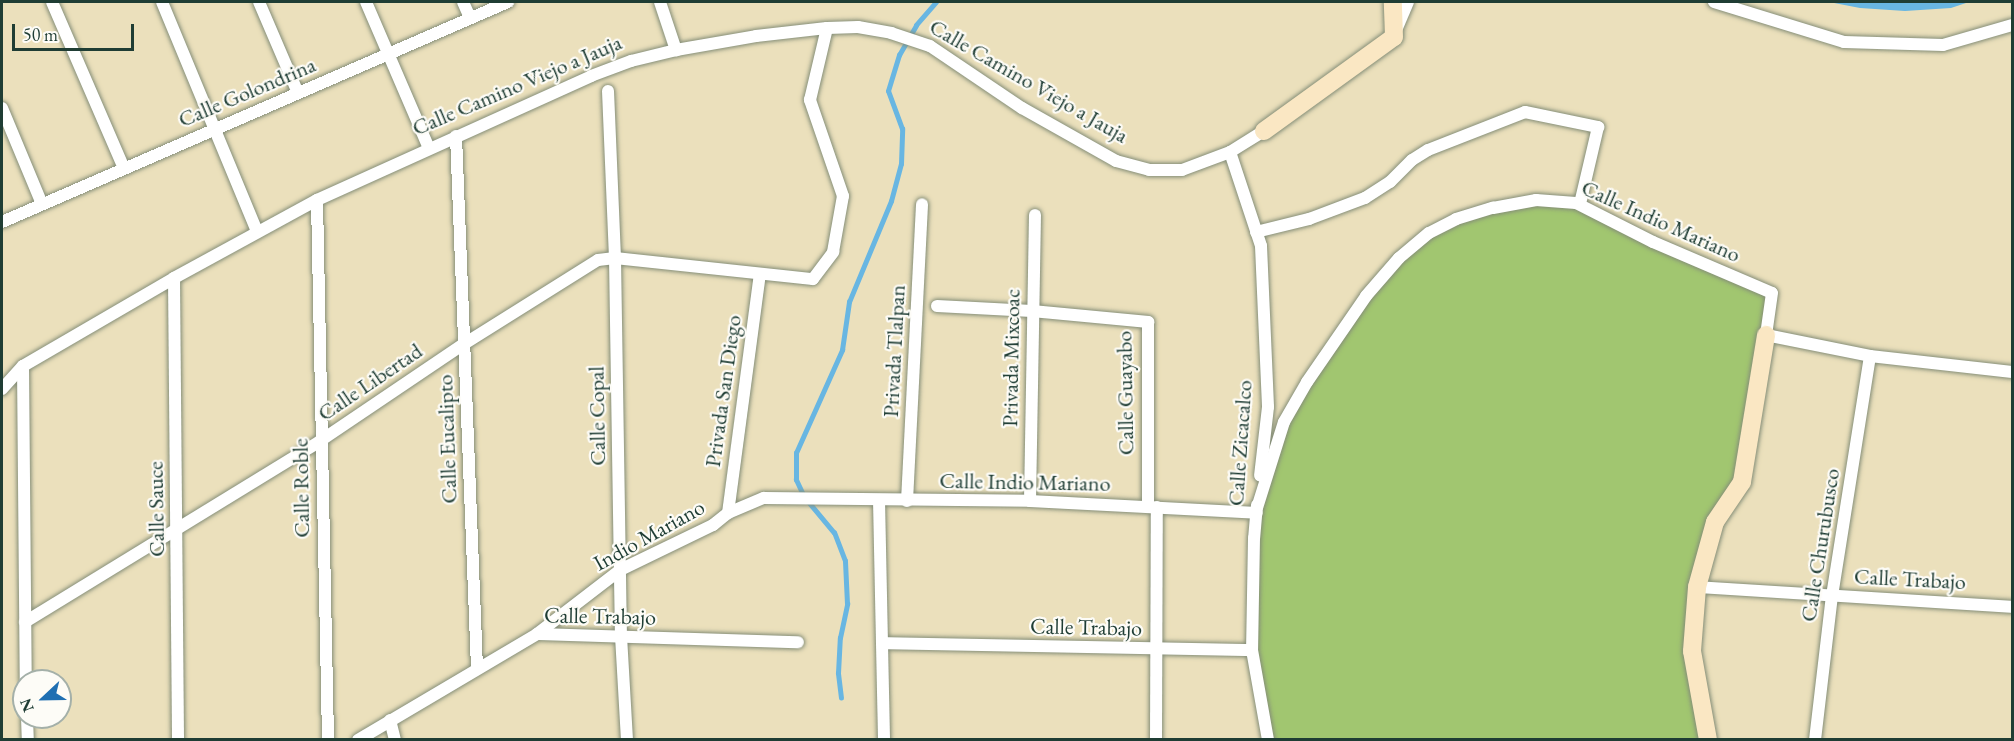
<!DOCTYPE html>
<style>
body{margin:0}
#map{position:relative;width:2014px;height:741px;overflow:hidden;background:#ebe0bc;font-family:"EB Garamond",serif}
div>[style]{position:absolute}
.green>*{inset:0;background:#a1c670}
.water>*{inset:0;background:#68b6e2}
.stream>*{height:4.5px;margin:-2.25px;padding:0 2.25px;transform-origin:2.25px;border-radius:2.25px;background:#68b6e2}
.roads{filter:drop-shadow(0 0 2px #858e78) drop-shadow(0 0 2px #858e78)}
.street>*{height:12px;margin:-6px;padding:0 6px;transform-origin:6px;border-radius:6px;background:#fff}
.secondary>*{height:18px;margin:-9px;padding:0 9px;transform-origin:9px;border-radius:9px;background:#fae7c3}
span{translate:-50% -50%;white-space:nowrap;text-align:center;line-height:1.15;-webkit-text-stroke:4.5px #fdfcf7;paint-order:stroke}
.street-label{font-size:22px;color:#1f3d34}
.frame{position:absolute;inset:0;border:3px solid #1f3d34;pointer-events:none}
.north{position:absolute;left:12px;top:669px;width:60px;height:60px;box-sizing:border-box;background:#fdfcf7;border:2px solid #a4b0a9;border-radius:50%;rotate:248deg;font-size:16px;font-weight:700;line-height:24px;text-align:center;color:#1f3d34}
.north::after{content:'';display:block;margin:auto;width:21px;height:27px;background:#1f6fb2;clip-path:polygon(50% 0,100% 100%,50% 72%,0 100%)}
.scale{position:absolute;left:12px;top:24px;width:122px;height:27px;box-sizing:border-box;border:3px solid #1f3d34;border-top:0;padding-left:8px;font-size:18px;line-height:21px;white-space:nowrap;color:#1f3d34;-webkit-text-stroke:4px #fdfcf7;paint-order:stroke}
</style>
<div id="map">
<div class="green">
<div style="clip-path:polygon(1563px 200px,1772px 293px,1742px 482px,1715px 522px,1693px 612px,1708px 739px,1268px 740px,1252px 650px,1254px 538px,1284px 422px,1399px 258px,1457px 219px)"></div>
</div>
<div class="water">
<div style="clip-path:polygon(1829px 2px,1969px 2px,1951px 8px,1905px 11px,1860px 8px)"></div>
</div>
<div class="stream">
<div style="left:841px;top:698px;width:25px;rotate:-97deg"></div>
<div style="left:838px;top:673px;width:35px;rotate:-87deg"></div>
<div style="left:840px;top:638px;width:35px;rotate:-78deg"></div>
<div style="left:847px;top:604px;width:43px;rotate:-92.7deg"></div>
<div style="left:845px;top:561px;width:30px;rotate:-111deg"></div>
<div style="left:834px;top:533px;width:47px;rotate:-129.8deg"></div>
<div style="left:804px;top:497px;width:19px;rotate:-115deg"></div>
<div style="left:796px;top:480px;width:27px;rotate:-90deg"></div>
<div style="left:796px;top:453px;width:113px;rotate:-65.9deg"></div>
<div style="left:842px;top:350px;width:49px;rotate:-81.7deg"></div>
<div style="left:849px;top:302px;width:109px;rotate:-67.4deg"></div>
<div style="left:891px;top:201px;width:38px;rotate:-75deg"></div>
<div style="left:901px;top:164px;width:35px;rotate:-88deg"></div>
<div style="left:902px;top:129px;width:40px;rotate:-110.2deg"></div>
<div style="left:888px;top:91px;width:38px;rotate:-73deg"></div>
<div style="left:899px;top:55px;width:34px;rotate:-60deg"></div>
<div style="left:916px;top:25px;width:30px;rotate:-49deg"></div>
</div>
<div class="roads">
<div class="street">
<div style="left:52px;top:2px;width:181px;rotate:66.6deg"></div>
<div style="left:162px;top:2px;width:248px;rotate:67.5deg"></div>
<div style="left:259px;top:2px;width:99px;rotate:66.8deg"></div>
<div style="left:366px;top:2px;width:159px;rotate:66.7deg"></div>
<div style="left:463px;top:2px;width:17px;rotate:66deg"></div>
<div style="left:660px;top:2px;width:51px;rotate:71.6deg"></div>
<div style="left:1714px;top:2px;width:136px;rotate:17.1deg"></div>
<div style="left:1844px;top:42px;width:99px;rotate:1.7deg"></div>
<div style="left:1943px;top:45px;width:72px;rotate:-16.2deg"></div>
<div style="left:1397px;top:28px;width:28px;rotate:-67deg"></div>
<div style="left:608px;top:91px;width:167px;rotate:87.6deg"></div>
<div style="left:615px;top:258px;width:378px;rotate:89.1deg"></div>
<div style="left:621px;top:636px;width:104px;rotate:86.7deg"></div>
<div style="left:2px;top:108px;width:104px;rotate:67.4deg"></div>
<div style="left:456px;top:136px;width:533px;rotate:87.74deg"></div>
<div style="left:1230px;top:152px;width:99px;rotate:71.7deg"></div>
<div style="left:1261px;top:246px;width:161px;rotate:87.5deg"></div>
<div style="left:1268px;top:407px;width:69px;rotate:96.6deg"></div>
<div style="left:317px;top:200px;width:540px;rotate:88.83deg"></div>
<div style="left:2px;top:222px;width:552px;rotate:-23.5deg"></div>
<div style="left:1256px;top:232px;width:55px;rotate:-13.8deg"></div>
<div style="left:1309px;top:219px;width:60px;rotate:-20.6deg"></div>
<div style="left:1365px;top:198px;width:30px;rotate:-33deg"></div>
<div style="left:1390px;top:182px;width:31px;rotate:-45deg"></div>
<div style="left:1412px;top:160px;width:19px;rotate:-32deg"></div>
<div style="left:1428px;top:150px;width:104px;rotate:-21.4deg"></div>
<div style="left:1525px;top:112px;width:75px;rotate:11.6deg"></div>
<div style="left:1598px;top:127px;width:79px;rotate:103.2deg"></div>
<div style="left:174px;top:278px;width:462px;rotate:89.5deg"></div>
<div style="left:937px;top:306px;width:95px;rotate:3deg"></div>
<div style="left:1032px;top:311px;width:117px;rotate:5.4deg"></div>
<div style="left:1148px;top:322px;width:184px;rotate:90deg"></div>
<div style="left:23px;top:366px;width:315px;rotate:89.5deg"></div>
<div style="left:2px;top:389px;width:31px;rotate:-48deg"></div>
<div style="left:23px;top:366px;width:175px;rotate:-30.2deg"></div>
<div style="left:174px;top:278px;width:163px;rotate:-28.6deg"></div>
<div style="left:317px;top:200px;width:301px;rotate:-24.3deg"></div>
<div style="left:591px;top:76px;width:43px;rotate:-20.6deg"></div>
<div style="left:631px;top:61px;width:46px;rotate:-13.7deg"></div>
<div style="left:676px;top:50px;width:81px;rotate:-9.9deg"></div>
<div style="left:756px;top:36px;width:71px;rotate:-6.4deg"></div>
<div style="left:827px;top:28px;width:31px;rotate:-2deg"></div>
<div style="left:858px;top:27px;width:34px;rotate:10deg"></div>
<div style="left:891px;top:33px;width:41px;rotate:18.4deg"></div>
<div style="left:930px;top:46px;width:111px;rotate:34deg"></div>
<div style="left:1022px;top:108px;width:108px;rotate:29.4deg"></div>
<div style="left:1116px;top:161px;width:34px;rotate:15deg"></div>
<div style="left:1149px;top:170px;width:33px"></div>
<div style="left:1182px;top:170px;width:51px;rotate:-20.6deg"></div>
<div style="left:1230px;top:152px;width:40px;rotate:-32deg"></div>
<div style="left:879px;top:500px;width:240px;rotate:88.8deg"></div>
<div style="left:907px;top:501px;width:297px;rotate:-87.1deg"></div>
<div style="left:1030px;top:501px;width:286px;rotate:-89deg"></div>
<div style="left:1257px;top:505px;width:33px;rotate:95deg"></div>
<div style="left:1254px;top:538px;width:112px;rotate:91deg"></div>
<div style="left:1252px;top:650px;width:91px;rotate:79.9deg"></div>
<div style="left:1257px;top:508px;width:90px;rotate:-72.6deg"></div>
<div style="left:1284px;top:422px;width:46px;rotate:-60.1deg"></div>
<div style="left:1307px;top:382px;width:104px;rotate:-55.5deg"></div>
<div style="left:1366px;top:296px;width:50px;rotate:-49deg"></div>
<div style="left:1399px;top:258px;width:39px;rotate:-40deg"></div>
<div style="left:1429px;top:233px;width:30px;rotate:-27deg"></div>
<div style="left:1456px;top:219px;width:39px;rotate:-17deg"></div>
<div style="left:1493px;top:208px;width:44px;rotate:-10.5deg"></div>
<div style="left:1536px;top:200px;width:40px;rotate:4.3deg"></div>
<div style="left:1576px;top:203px;width:86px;rotate:26.9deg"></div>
<div style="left:1653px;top:242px;width:129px;rotate:23.2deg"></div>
<div style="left:1772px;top:293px;width:42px;rotate:98.1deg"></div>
<div style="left:1766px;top:335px;width:106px;rotate:11.4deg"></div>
<div style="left:1870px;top:356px;width:143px;rotate:6.4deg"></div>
<div style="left:728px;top:513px;width:241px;rotate:-82.4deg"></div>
<div style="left:1697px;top:587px;width:316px;rotate:3.6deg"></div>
<div style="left:25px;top:622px;width:346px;rotate:-31.5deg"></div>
<div style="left:320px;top:441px;width:174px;rotate:-34deg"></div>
<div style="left:464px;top:344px;width:158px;rotate:-32.1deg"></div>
<div style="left:598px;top:260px;width:17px;rotate:-7deg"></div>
<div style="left:615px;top:258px;width:199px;rotate:6.1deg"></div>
<div style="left:813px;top:279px;width:34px;rotate:-53deg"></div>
<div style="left:833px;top:252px;width:57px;rotate:-79.9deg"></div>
<div style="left:843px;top:196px;width:102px;rotate:-109deg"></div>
<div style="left:810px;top:100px;width:74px;rotate:-76.7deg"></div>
<div style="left:537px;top:634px;width:105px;rotate:-37.6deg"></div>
<div style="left:620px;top:570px;width:103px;rotate:-25.8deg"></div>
<div style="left:713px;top:525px;width:19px;rotate:-39deg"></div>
<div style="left:728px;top:513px;width:39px;rotate:-23deg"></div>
<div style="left:764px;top:498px;width:266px;rotate:0.6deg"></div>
<div style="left:1030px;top:501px;width:227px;rotate:3deg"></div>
<div style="left:882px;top:643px;width:370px;rotate:1.1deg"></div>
<div style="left:27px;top:717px;width:23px;rotate:88deg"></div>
<div style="left:390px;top:720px;width:21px;rotate:76deg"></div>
<div style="left:358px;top:740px;width:208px;rotate:-30.6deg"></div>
<div style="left:537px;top:634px;width:261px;rotate:1.8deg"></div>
<div style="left:1156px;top:740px;width:233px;rotate:-89.8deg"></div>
<div style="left:1815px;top:740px;width:145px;rotate:-83.3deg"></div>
<div style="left:1832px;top:596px;width:243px;rotate:-81deg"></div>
</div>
<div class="secondary">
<div style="left:1264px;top:131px;width:160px;rotate:-35.9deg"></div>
<div style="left:1394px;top:37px;width:35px;rotate:-92deg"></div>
<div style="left:1708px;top:740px;width:90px;rotate:-100.2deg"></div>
<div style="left:1692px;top:651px;width:64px;rotate:-85.5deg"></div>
<div style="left:1697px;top:587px;width:67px;rotate:-74.5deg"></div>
<div style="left:1715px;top:522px;width:48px;rotate:-56deg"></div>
<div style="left:1742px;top:482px;width:149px;rotate:-80.7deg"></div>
</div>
</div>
<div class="street-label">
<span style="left:1029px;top:81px;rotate:30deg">Calle Camino Viejo a Jauja</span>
<span style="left:517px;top:85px;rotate:-23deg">Calle Camino Viejo a Jauja</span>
<span style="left:247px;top:92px;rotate:-23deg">Calle Golondrina</span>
<span style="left:1661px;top:221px;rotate:24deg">Calle Indio Mariano</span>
<span style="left:894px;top:351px;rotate:-87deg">Privada Tlalpan</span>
<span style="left:1011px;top:358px;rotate:-89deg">Privada Mixcoac</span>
<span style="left:370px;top:382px;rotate:-34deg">Calle Libertad</span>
<span style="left:723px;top:391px;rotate:-82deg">Privada San Diego</span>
<span style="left:1125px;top:393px;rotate:-91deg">Calle Guayabo</span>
<span style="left:597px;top:416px;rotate:-91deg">Calle Copal</span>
<span style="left:447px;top:439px;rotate:-92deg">Calle Eucalipto</span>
<span style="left:1240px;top:443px;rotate:-86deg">Calle Zicacalco</span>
<span style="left:1025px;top:482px;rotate:1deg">Calle Indio Mariano</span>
<span style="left:301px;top:488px;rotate:-91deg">Calle Roble</span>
<span style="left:156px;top:509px;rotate:-91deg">Calle Sauce</span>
<span style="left:649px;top:535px;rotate:-29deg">Indio Mariano</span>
<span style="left:1820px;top:545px;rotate:-81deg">Calle Churubusco</span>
<span style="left:1910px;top:579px;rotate:3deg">Calle Trabajo</span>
<span style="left:600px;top:616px;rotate:1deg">Calle Trabajo</span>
<span style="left:1086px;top:627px;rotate:1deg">Calle Trabajo</span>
</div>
<div class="frame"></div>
<div class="north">N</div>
<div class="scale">50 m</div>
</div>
